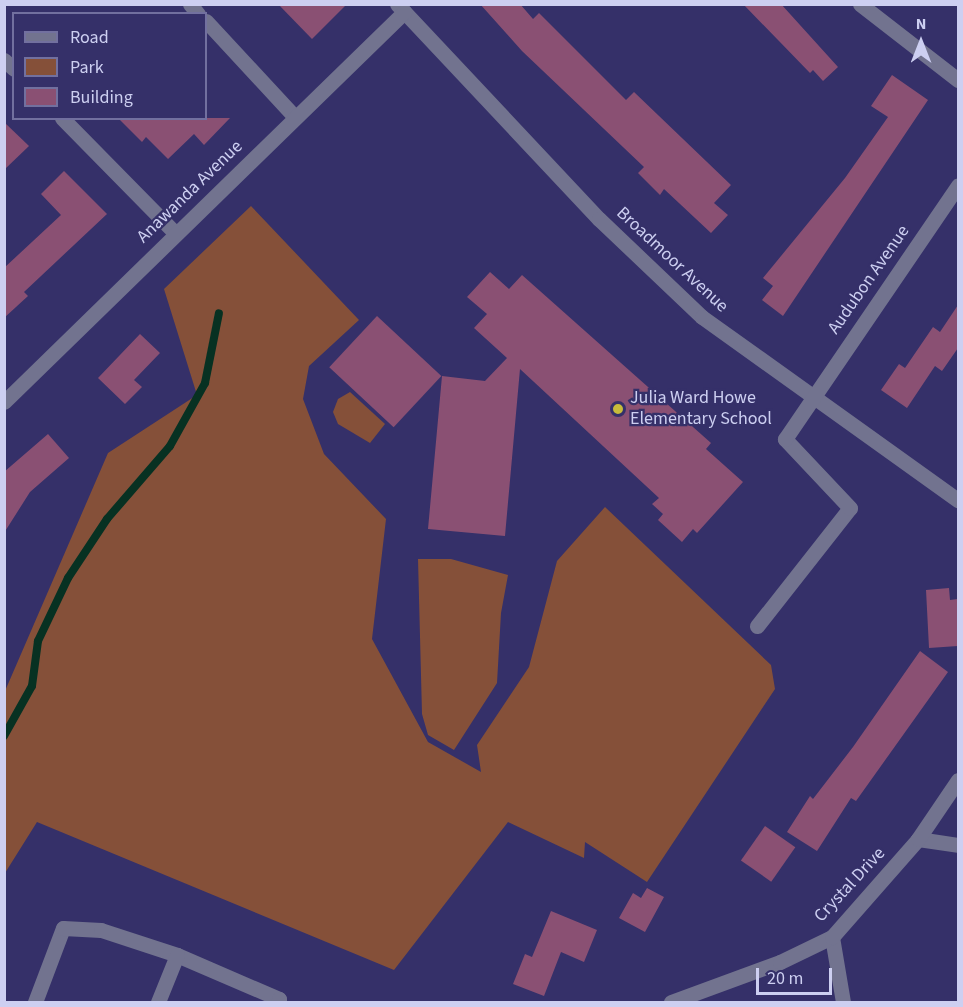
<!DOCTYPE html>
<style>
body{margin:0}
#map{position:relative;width:963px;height:1007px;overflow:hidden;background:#353069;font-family:"Source Sans 3",sans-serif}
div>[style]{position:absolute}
.green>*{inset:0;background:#855039}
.stream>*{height:8px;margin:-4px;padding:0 4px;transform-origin:4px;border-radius:4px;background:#073122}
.building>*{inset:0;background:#8a5073;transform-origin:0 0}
.minor>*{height:15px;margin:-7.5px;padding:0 7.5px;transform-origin:7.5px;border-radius:7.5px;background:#72738f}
.dots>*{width:16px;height:16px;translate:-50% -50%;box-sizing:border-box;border:3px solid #353069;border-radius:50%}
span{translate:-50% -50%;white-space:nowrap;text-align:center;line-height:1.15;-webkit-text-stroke:4.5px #353069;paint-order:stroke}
.street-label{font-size:18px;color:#cdcff1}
.poi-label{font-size:18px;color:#cdcff1}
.left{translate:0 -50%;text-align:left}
.frame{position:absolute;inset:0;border:6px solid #cdcff1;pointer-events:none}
.legend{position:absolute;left:12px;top:12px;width:195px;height:108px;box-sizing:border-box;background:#353069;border:2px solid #72709f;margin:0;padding:8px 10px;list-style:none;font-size:18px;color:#cdcff1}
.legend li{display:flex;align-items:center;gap:12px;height:30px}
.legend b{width:30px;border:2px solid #72709f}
.north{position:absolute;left:891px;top:12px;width:60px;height:60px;-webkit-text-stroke:4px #353069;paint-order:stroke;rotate:0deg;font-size:16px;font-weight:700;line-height:24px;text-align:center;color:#cdcff1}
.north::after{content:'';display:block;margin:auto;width:21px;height:27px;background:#cdcff1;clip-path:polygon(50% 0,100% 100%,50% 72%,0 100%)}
.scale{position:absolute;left:756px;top:968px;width:76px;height:27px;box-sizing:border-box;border:3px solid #cdcff1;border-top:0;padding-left:8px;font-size:18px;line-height:21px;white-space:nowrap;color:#cdcff1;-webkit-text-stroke:4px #353069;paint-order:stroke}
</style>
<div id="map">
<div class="green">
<div style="clip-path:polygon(251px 206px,359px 320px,309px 366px,303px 399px,324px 454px,386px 519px,372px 639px,428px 742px,481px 772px,477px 745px,529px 667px,557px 561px,605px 507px,771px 665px,775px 689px,647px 882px,585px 842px,584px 858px,508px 822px,394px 970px,37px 822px,5px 873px,5px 691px,108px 453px,197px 395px,164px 289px)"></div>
<div style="clip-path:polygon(350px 392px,385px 424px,370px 443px,338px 424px,333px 412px,338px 399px)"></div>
<div style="clip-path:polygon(418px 559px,451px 559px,508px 575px,501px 613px,497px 683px,454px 750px,428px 735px,422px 714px)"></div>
</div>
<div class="stream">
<div style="left:4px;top:736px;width:57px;rotate:-60.8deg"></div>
<div style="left:32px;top:686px;width:45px;rotate:-82.4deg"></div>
<div style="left:38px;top:641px;width:70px;rotate:-64.5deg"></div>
<div style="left:68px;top:578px;width:71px;rotate:-56.5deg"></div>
<div style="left:107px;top:519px;width:96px;rotate:-49.2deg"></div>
<div style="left:170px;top:446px;width:72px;rotate:-60.9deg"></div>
<div style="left:205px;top:383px;width:71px;rotate:-78.7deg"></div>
</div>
<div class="building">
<div style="clip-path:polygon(278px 4px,347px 4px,312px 39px)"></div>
<div style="clip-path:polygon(480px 4px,520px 4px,533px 19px,539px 13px,626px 100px,634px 92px,731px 185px,714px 203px,728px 215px,711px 233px,664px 189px,660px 195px,638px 173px,644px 167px,522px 51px)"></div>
<div style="clip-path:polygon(743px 4px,781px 4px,838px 67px,823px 81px,813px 70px,810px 73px)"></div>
<div style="clip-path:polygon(892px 75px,928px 100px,783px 316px,762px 300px,773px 286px,763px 278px,845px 178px,888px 117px,871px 106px)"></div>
<div style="clip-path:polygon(118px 118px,230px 118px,204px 145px,194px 134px,168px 159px,146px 137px,142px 142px)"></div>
<div style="clip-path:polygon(4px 122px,29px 146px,4px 170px)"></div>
<div style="clip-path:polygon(64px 171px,107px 214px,24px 292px,28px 296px,4px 318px,4px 268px,61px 215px,41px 194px)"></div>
<div style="clip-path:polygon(490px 272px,509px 289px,522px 275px,711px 443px,706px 449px,743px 482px,697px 533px,693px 529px,682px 542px,658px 520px,663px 514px,652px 504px,659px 498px,520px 369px,505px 536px,428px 529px,442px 376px,485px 381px,507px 358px,474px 328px,487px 314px,467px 297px)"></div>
<div style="clip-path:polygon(958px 305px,958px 348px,942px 371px,935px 366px,907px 408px,881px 390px,899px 364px,905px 368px,933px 327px,940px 332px)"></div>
<div style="left:377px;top:316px;width:88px;height:70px;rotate:43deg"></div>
<div style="clip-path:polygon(140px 334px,160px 353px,134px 380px,142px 387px,125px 404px,98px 378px)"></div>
<div style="clip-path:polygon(48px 434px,69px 458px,30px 492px,4px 533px,4px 472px)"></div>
<div style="clip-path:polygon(949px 588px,950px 600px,958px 599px,958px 646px,929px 648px,926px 590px)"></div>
<div style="clip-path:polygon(920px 651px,948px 672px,856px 801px,851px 798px,817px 851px,787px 832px,810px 796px,813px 799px,853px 747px)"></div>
<div style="left:765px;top:826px;width:37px;height:42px;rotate:35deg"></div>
<div style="clip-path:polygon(647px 888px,664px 897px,645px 932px,619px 918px,633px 893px,641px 898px)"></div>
<div style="clip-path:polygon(551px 911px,597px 930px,584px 962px,561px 952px,544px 996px,513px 984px,525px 954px,532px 957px)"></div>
</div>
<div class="minor">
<div style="left:190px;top:4px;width:13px;rotate:51deg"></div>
<div style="left:397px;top:4px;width:295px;rotate:46.8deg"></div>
<div style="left:599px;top:219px;width:142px;rotate:43.6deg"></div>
<div style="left:702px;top:317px;width:315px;rotate:35.6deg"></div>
<div style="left:860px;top:4px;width:124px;rotate:37.8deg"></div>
<div style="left:206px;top:21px;width:131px;rotate:47.2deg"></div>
<div style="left:4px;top:60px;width:13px;rotate:42deg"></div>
<div style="left:62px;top:118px;width:161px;rotate:45.5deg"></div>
<div style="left:4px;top:402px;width:559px;rotate:-44.27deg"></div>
<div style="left:757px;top:626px;width:150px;rotate:-51.8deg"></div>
<div style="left:850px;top:508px;width:95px;rotate:-133.3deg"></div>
<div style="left:785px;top:439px;width:307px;rotate:-55.7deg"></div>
<div style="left:918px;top:839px;width:40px;rotate:8.5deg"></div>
<div style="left:832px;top:937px;width:66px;rotate:80.4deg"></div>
<div style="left:177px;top:955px;width:111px;rotate:23.3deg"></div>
<div style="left:279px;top:999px;width:3px;rotate:108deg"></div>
<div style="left:35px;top:1002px;width:79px;rotate:-69.3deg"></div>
<div style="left:63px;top:928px;width:38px;rotate:3deg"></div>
<div style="left:101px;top:930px;width:80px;rotate:18.2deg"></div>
<div style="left:177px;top:955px;width:51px;rotate:112deg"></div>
<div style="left:671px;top:1002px;width:116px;rotate:-20.2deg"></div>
<div style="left:780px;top:962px;width:58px;rotate:-25.7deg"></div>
<div style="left:832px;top:937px;width:130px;rotate:-48.7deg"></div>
<div style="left:918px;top:839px;width:71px;rotate:-55.9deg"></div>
</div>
<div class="dots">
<div style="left:618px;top:409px;background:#c7bb3b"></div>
</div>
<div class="street-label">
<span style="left:190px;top:192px;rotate:-44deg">Anawanda Avenue</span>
<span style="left:672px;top:260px;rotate:43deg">Broadmoor Avenue</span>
<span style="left:869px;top:280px;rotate:-55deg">Audubon Avenue</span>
<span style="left:850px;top:885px;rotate:-47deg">Crystal Drive</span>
</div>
<div class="poi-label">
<span class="left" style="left:630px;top:409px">Julia Ward Howe<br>Elementary School</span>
</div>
<div class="frame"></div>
<ul class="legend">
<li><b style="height:8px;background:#72738f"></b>Road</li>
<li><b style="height:16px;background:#855039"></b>Park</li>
<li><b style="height:16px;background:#8a5073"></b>Building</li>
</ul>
<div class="north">N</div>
<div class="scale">20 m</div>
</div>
